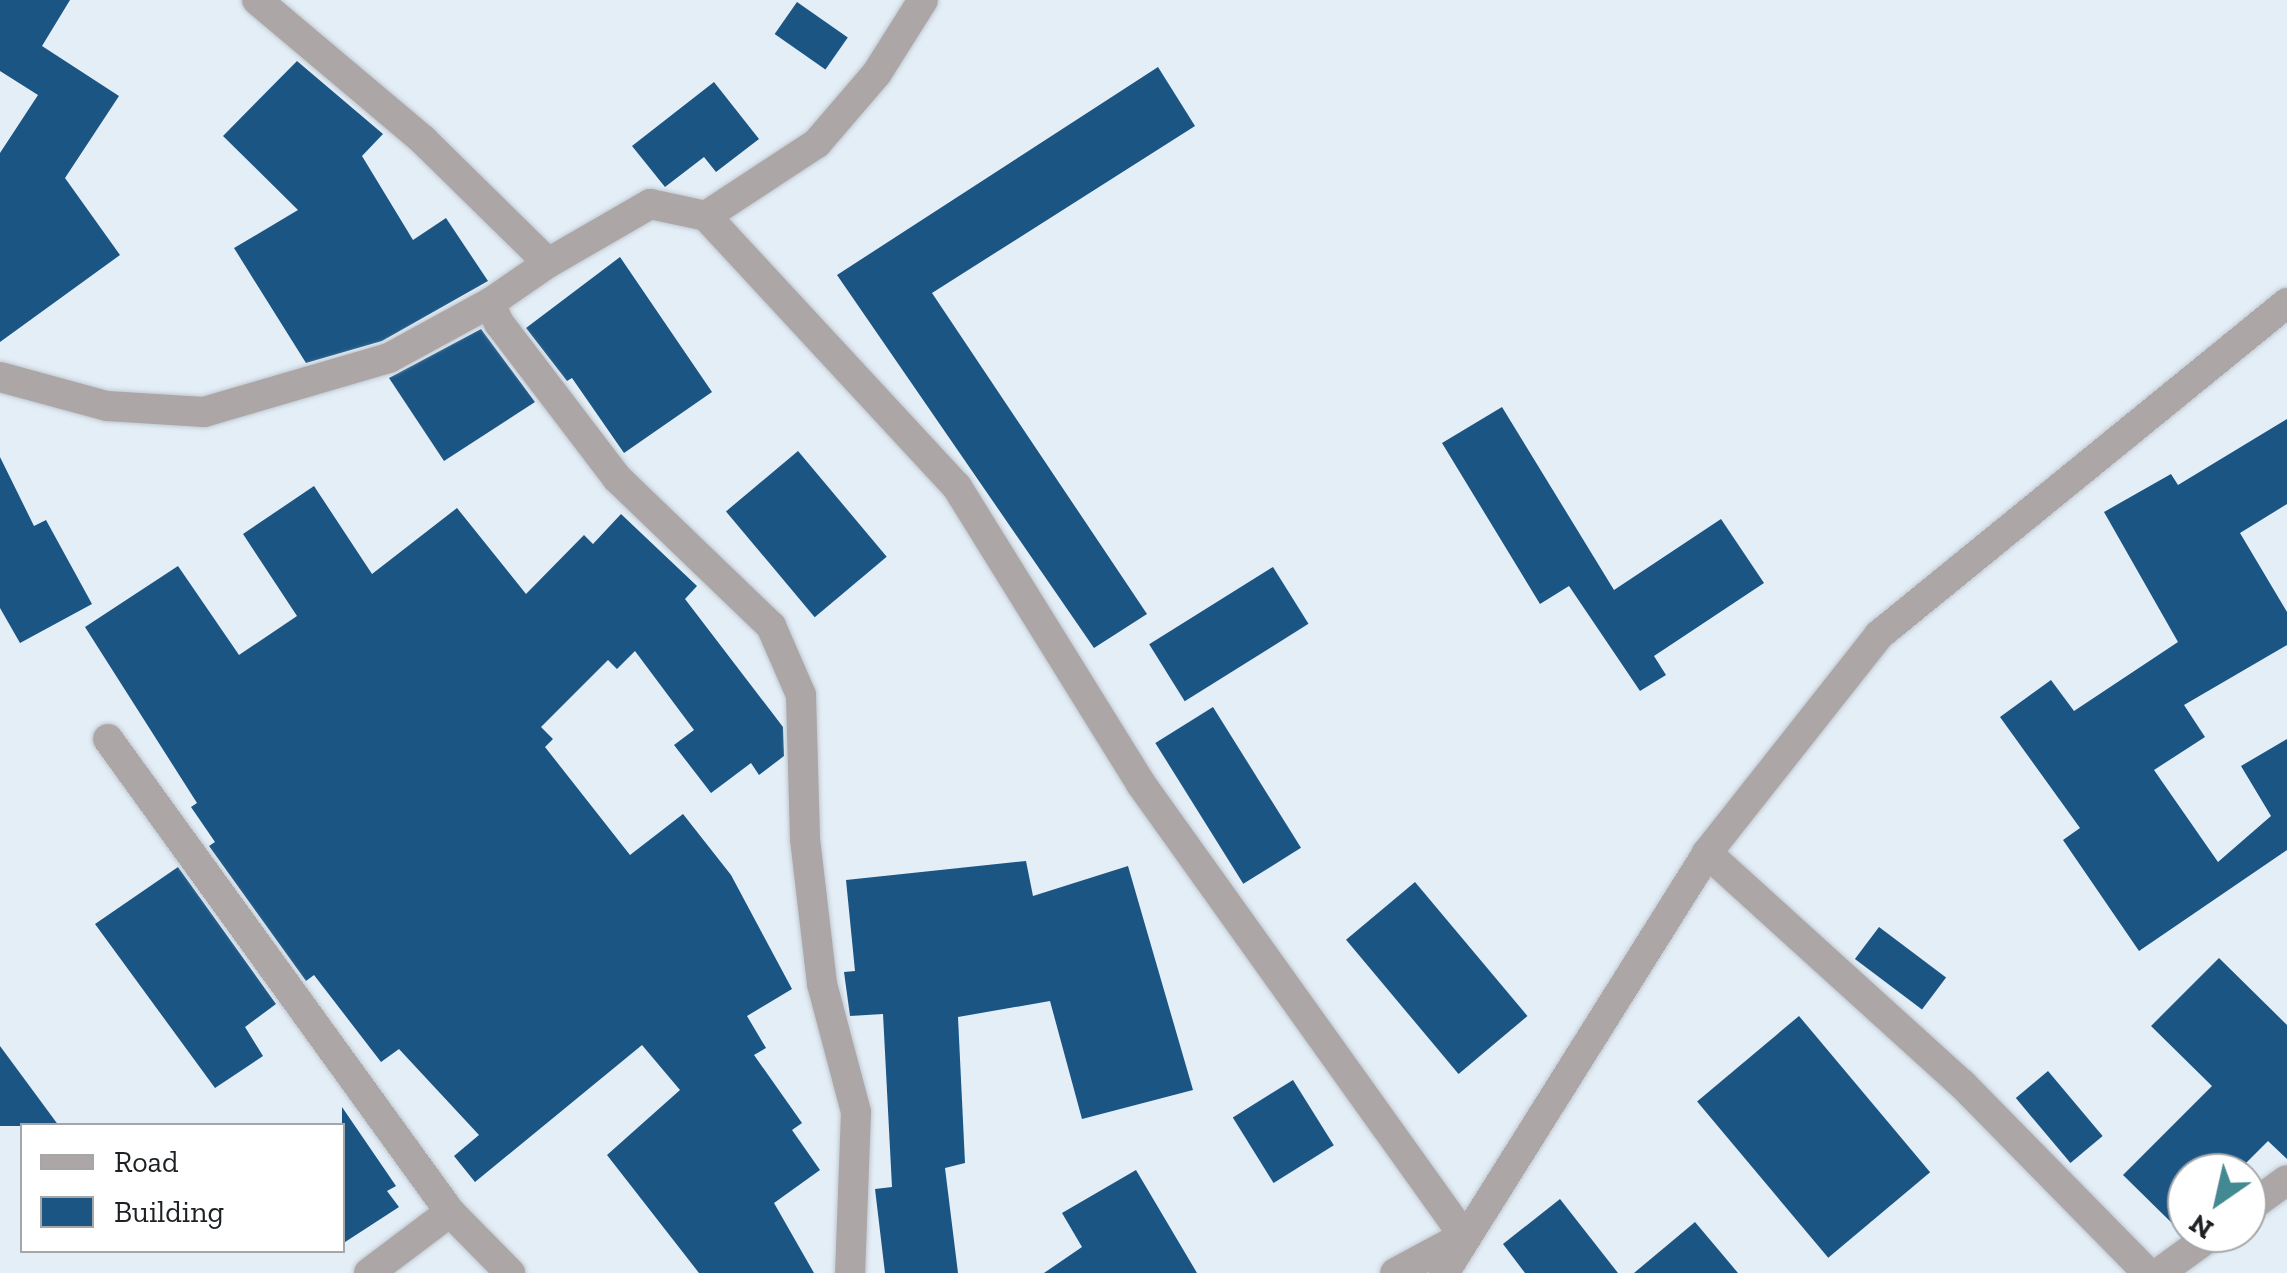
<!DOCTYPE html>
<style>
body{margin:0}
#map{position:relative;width:2287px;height:1273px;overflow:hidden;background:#e4eef7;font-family:"Zilla Slab",serif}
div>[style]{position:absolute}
.building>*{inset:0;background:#1b5584;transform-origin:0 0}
.roads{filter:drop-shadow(0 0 2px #c0c9d1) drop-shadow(0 0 2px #c0c9d1)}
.street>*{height:30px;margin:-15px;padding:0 15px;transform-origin:15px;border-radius:15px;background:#aca6a6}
span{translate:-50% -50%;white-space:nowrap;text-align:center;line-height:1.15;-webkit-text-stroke:10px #fff;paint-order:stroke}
.legend{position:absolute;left:20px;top:1123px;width:325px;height:130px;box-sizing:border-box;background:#fff;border:2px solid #a5a6a7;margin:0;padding:12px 18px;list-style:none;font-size:30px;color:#1d2124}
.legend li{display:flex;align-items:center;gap:20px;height:50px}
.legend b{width:50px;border:2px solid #a5a6a7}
.north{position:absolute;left:2167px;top:1153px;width:100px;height:100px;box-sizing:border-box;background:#fff;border:2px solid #a5a6a7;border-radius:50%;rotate:214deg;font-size:28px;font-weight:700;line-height:40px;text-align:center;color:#1d2124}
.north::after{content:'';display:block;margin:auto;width:35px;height:45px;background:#428992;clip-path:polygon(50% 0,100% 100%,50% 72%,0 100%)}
</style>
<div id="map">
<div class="building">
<div style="clip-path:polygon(0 0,70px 0,42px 46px,119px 96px,65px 178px,120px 255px,0 342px,0 153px,38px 95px,0 71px)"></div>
<div style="left:797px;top:2px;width:62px;height:39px;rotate:35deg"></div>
<div style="clip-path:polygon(297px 61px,383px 134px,362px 156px,413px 240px,446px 218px,488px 281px,382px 341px,306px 363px,234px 248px,298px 210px,223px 136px)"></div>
<div style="clip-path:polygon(1158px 67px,1195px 126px,932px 293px,1147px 614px,1094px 648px,837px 275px)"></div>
<div style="clip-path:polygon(714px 82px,759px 139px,716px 172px,704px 157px,665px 187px,632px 146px)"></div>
<div style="clip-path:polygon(620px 257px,712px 392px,624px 453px,572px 378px,567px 381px,526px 328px)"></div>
<div style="clip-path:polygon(481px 329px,535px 402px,444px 461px,389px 378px)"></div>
<div style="clip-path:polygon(1502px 407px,1614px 590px,1721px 519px,1764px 583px,1654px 656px,1666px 675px,1640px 691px,1569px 586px,1540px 604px,1442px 443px)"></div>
<div style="clip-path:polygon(2287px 419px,2287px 504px,2240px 533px,2287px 612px,2287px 645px,2184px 705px,2205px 737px,2154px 770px,2218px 862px,2271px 816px,2241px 766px,2287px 739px,2287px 850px,2139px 951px,2063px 840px,2080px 828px,2000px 717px,2051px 680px,2074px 711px,2178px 642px,2104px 512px,2171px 474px,2178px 485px)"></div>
<div style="left:798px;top:451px;width:138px;height:94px;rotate:50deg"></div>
<div style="clip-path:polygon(0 457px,34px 526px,46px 520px,92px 604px,20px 643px,0 608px)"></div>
<div style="clip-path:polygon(314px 486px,372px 574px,457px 508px,526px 594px,584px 535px,593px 544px,621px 514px,697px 586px,685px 599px,783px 727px,784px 756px,759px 775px,751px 763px,711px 793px,674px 745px,694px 730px,635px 651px,617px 669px,608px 660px,541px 727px,553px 739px,545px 747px,630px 855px,683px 814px,731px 875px,792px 989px,747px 1016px,766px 1048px,754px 1055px,802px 1123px,792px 1130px,820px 1170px,774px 1203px,814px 1273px,699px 1273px,607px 1155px,680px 1090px,642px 1045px,475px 1182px,454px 1156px,479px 1135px,399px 1049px,381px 1062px,314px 975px,306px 981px,209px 846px,215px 842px,191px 807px,197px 803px,85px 627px,178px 566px,239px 655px,297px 616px,243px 534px)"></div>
<div style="left:1273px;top:567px;width:67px;height:146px;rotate:58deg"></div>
<div style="left:1213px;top:707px;width:166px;height:68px;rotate:58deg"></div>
<div style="clip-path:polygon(1026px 861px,1033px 896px,1128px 866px,1193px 1090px,1082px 1119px,1050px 1001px,958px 1017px,965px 1163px,945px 1168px,958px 1273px,885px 1273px,875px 1189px,892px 1187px,883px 1014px,850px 1016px,844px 972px,855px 971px,846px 880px)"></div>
<div style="clip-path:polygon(178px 867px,276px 1004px,245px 1027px,263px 1056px,215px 1088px,95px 924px)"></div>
<div style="left:1415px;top:882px;width:175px;height:90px;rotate:50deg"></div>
<div style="left:1879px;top:927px;width:84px;height:40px;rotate:37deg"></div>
<div style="clip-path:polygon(2219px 958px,2287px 1025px,2287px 1159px,2268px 1141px,2236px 1173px,2187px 1173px,2182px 1233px,2123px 1175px,2212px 1086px,2151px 1026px)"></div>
<div style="left:1799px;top:1016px;width:204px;height:133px;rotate:50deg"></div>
<div style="clip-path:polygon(0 1046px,59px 1126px,0 1126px)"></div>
<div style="left:2048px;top:1071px;width:85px;height:42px;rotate:50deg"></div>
<div style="left:1293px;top:1080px;width:77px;height:71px;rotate:58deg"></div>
<div style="clip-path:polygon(342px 1107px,396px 1186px,387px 1191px,399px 1207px,342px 1244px)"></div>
<div style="clip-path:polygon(1136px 1170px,1197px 1273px,1044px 1273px,1082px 1247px,1062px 1213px)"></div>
<div style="clip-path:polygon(1560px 1199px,1618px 1273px,1525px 1273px,1503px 1244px)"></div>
<div style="clip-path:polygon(1695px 1222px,1738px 1273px,1634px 1273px)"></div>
</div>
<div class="roads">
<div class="street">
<div style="left:257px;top:0;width:217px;rotate:40.1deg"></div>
<div style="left:423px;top:140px;width:175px;rotate:44.5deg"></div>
<div style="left:548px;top:263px;width:70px;rotate:145.4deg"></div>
<div style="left:490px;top:303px;width:22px;rotate:66deg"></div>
<div style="left:499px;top:323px;width:195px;rotate:52.7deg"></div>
<div style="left:617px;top:478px;width:214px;rotate:43.9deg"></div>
<div style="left:771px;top:626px;width:75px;rotate:66.5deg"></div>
<div style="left:801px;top:695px;width:144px;rotate:88.4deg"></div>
<div style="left:805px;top:839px;width:146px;rotate:83.3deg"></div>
<div style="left:822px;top:984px;width:132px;rotate:75.1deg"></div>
<div style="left:856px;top:1112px;width:161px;rotate:92.1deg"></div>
<div style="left:706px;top:216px;width:369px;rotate:47.2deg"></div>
<div style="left:957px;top:487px;width:349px;rotate:58.2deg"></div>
<div style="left:1141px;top:784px;width:556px;rotate:54.45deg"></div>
<div style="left:1464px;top:1236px;width:78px;rotate:151.8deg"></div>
<div style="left:548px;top:263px;width:118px;rotate:-30deg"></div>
<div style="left:650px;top:204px;width:57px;rotate:12.1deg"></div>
<div style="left:706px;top:216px;width:133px;rotate:-33.3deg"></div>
<div style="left:817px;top:143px;width:92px;rotate:-49.4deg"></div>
<div style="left:877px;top:73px;width:86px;rotate:-57.8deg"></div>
<div style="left:0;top:377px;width:111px;rotate:15.2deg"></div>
<div style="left:107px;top:406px;width:97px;rotate:3.5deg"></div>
<div style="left:204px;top:412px;width:193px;rotate:-16.3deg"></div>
<div style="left:389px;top:358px;width:115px;rotate:-28.6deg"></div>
<div style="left:108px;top:739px;width:584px;rotate:54.13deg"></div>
<div style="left:450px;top:1212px;width:86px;rotate:45.5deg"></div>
<div style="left:1707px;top:853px;width:344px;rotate:42.2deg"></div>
<div style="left:1962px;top:1084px;width:265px;rotate:45.5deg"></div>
<div style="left:2247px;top:1209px;width:49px;rotate:-35.9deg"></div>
<div style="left:369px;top:1273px;width:101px;rotate:-37deg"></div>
<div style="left:1444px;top:1273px;width:496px;rotate:-57.9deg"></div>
<div style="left:1707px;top:853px;width:278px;rotate:-51.7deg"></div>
<div style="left:1879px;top:635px;width:526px;rotate:-39.14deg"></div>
<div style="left:2159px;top:1273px;width:68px;rotate:-36deg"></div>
</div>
</div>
<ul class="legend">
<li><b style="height:12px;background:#aca6a6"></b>Road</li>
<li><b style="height:28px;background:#1b5584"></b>Building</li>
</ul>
<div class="north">N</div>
</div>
